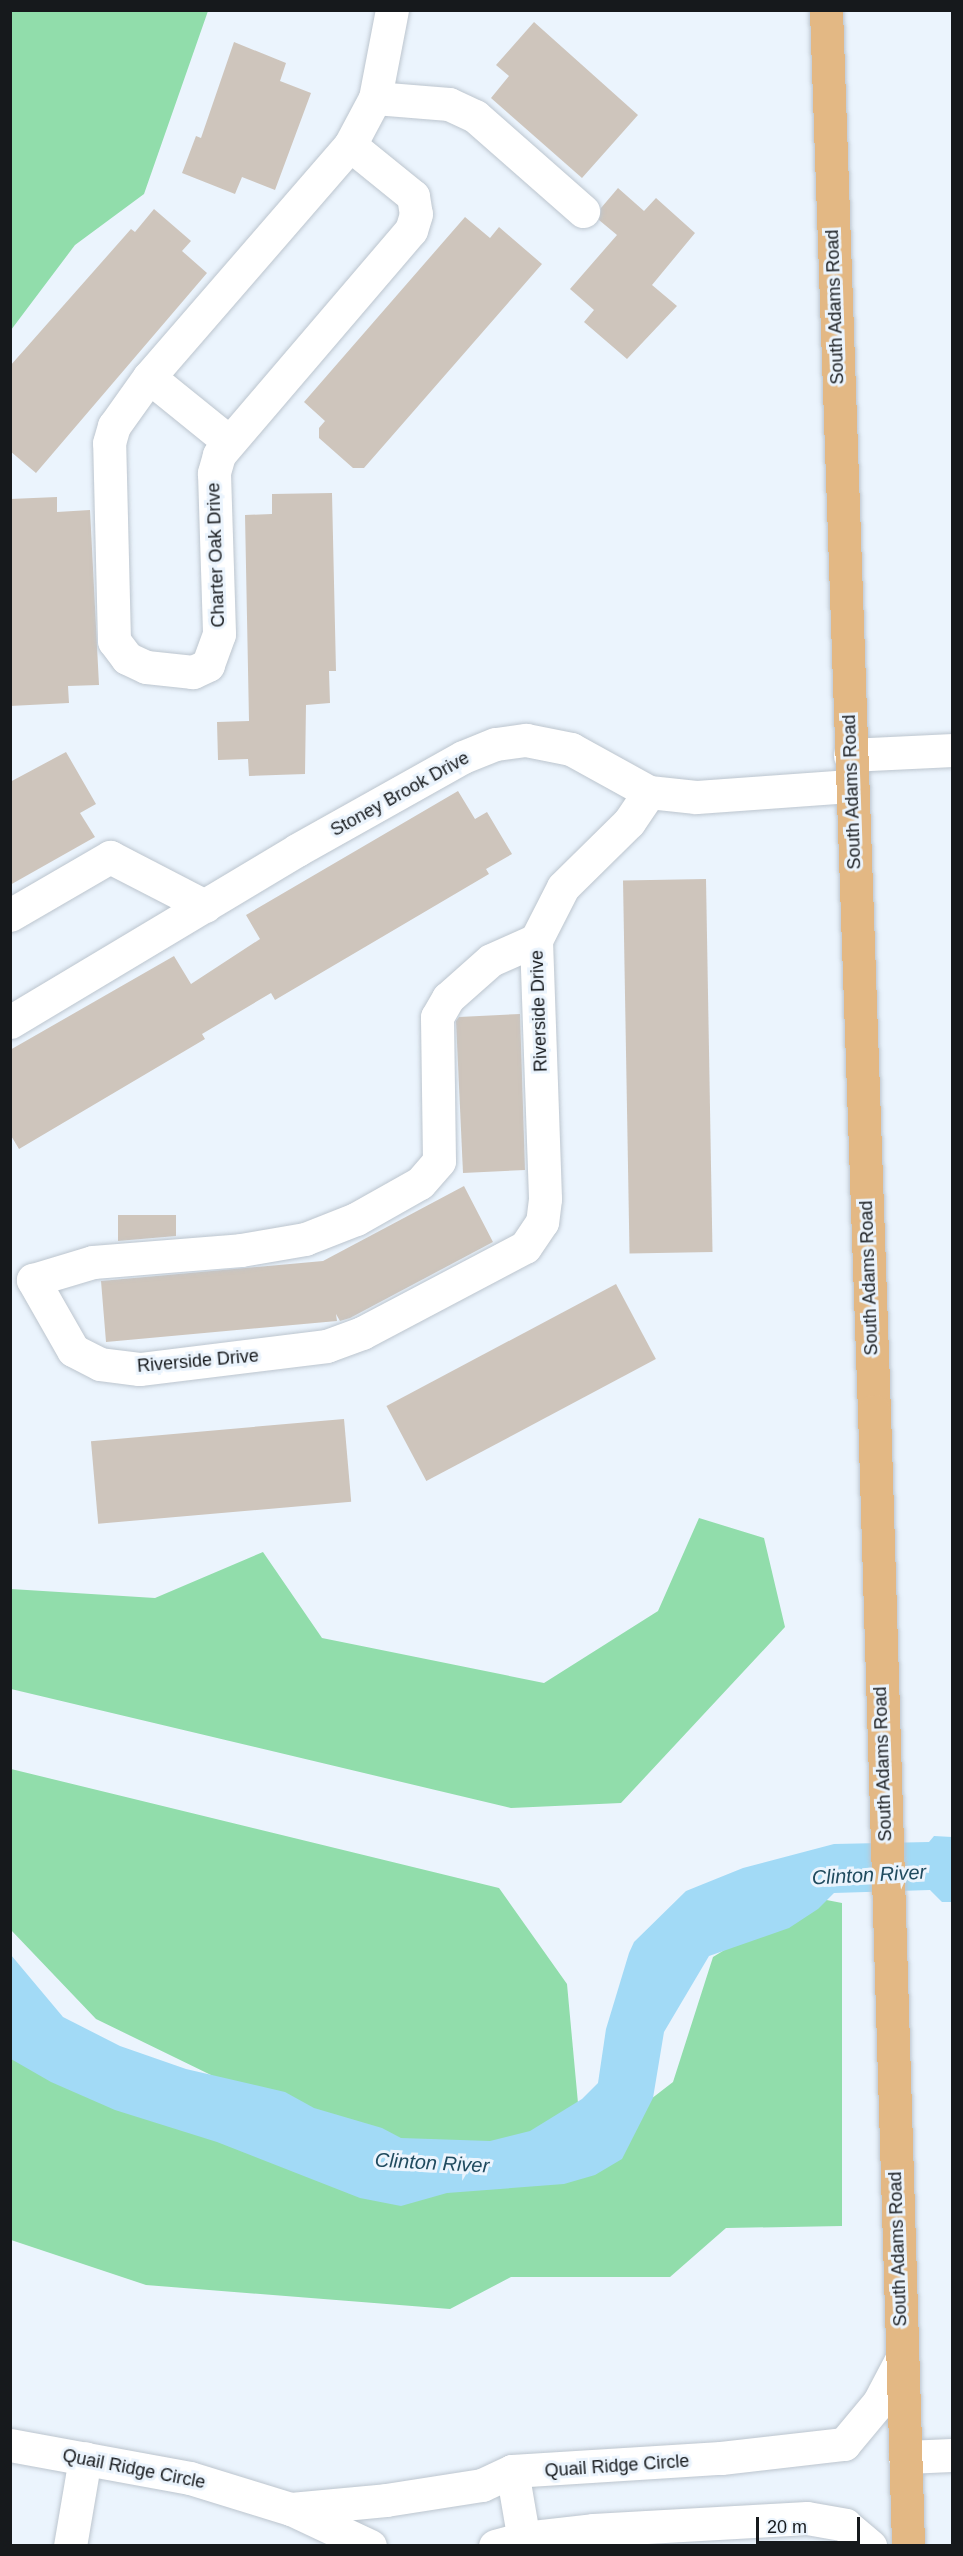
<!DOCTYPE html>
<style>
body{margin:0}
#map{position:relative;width:963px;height:2556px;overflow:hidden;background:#ebf4fd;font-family:Helvetica,sans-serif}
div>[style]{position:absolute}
.green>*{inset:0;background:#91ddab}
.water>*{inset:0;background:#a2daf6}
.building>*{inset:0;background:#cec5bc;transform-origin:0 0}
.roads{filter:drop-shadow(0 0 2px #bcc5ce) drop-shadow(0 0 2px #bcc5ce)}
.minor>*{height:33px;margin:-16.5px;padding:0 16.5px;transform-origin:16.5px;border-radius:16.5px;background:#fff}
.major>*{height:33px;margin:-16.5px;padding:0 16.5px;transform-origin:16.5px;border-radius:16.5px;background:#e3b884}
span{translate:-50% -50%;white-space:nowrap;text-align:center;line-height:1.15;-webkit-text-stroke:6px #ebf4fd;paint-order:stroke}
.street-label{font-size:18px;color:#16191c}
.water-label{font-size:20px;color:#204b5f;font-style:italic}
.frame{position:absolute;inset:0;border:12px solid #16191c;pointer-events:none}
.scale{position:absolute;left:756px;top:2517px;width:104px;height:27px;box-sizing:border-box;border:3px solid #16191c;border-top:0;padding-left:8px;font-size:18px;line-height:21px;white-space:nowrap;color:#16191c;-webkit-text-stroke:4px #ebf4fd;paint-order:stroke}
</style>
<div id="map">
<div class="green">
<div style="clip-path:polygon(11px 10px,208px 11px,144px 194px,75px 245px,11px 330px)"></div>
<div style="clip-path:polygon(699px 1518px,764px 1538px,785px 1627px,621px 1803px,511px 1808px,11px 1689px,11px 1589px,155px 1598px,263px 1552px,322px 1638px,544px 1683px,658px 1611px)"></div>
<div style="clip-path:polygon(11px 1769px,499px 1888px,567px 1984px,578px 2103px,616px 2126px,673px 2082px,713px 1957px,811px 1897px,842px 1903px,842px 2226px,726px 2228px,670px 2277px,511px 2277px,450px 2309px,146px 2285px,11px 2240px,10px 2042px,213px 2076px,96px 2019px,11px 1930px)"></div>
</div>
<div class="water">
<div style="clip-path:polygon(934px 1836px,952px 1837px,952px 1902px,942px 1902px,930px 1890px,834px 1893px,818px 1909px,789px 1928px,709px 1956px,664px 2032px,653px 2098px,622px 2159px,595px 2175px,564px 2184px,447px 2193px,401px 2206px,360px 2198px,217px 2142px,115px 2110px,51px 2082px,11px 2059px,11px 1955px,63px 2017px,120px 2046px,186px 2069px,285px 2092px,314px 2108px,382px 2128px,401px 2138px,490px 2141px,530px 2131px,582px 2099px,598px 2083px,606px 2029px,629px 1953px,634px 1942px,686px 1891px,743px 1868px,834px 1844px,929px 1842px)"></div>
</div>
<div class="building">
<div style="clip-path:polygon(534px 22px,638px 115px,582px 178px,491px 98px,509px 76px,496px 65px)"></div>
<div style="clip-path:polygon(234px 42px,286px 63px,280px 81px,311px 93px,275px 190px,242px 177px,235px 194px,182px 173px,196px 136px,201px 138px)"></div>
<div style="clip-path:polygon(618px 188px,644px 211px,656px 198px,695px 233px,652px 285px,677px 306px,627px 359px,584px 322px,594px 310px,570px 289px,617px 235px,599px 220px,601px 208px)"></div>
<div style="clip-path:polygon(154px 209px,191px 241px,182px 251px,207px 273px,36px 473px,10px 451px,10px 366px,131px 229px,135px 232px)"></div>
<div style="clip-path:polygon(465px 217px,490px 238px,499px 227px,542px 264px,364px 468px,353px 468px,319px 438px,319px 428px,325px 421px,304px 402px)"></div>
<div style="clip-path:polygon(332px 493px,336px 671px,329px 671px,330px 703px,306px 705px,305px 774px,249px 776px,248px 759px,218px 760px,217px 722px,249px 721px,245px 515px,272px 514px,272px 494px)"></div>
<div style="clip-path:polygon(57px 497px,57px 512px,90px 510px,99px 685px,68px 686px,69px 703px,10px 706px,10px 499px)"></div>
<div style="clip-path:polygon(66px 752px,96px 804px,80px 813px,95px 837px,10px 885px,10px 782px)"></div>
<div style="clip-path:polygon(458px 791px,475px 819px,487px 812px,512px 854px,486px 869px,489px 874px,275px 1000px,271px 993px,202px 1034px,205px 1039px,19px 1149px,10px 1134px,10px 1050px,174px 956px,191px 984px,260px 939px,246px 915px)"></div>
<div style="left:706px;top:879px;width:373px;height:83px;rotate:89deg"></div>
<div style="clip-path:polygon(520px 1014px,525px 1170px,463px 1173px,456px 1021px,459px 1017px)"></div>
<div style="clip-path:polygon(464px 1186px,493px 1242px,350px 1318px,340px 1321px,336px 1314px,337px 1321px,106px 1342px,101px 1281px,323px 1261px)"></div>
<div style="clip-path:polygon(118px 1215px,176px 1215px,176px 1236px,118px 1241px)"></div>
<div style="left:616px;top:1284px;width:85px;height:260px;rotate:62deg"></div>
<div style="left:344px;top:1419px;width:83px;height:254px;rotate:85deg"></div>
</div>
<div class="roads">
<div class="minor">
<div style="left:375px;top:98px;width:74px;rotate:4.6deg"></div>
<div style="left:449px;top:104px;width:29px;rotate:25deg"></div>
<div style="left:475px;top:116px;width:144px;rotate:41.3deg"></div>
<div style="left:350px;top:145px;width:81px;rotate:39deg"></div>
<div style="left:413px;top:196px;width:18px;rotate:81deg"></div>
<div style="left:416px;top:214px;width:17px;rotate:107deg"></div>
<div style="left:411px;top:230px;width:296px;rotate:130.5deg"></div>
<div style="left:219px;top:455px;width:19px;rotate:106deg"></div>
<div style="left:214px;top:473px;width:161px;rotate:88.2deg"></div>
<div style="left:219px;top:634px;width:33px;rotate:110deg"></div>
<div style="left:208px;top:665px;width:17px;rotate:155deg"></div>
<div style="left:193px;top:672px;width:47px;rotate:-173.9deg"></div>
<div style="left:146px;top:667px;width:21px;rotate:-155deg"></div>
<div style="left:127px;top:658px;width:21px;rotate:-127deg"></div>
<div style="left:114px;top:641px;width:198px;rotate:-91.4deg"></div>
<div style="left:109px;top:443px;width:18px;rotate:-74deg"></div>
<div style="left:114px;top:426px;width:60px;rotate:-54.5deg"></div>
<div style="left:149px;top:377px;width:307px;rotate:-49.1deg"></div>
<div style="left:350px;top:145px;width:53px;rotate:-62deg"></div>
<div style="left:375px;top:98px;width:90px;rotate:-79.1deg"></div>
<div style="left:149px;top:377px;width:102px;rotate:39deg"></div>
<div style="left:850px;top:755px;width:102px;rotate:-2.8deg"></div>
<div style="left:10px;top:915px;width:116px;rotate:-30.1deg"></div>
<div style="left:110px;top:857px;width:107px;rotate:27.3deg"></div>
<div style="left:536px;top:940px;width:259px;rotate:88deg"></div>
<div style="left:545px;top:1199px;width:23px;rotate:97deg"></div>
<div style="left:542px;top:1222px;width:30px;rotate:124deg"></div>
<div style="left:525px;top:1247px;width:184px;rotate:152.2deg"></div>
<div style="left:362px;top:1333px;width:37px;rotate:160deg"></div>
<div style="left:327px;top:1346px;width:189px;rotate:173deg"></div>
<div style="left:139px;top:1369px;width:39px;rotate:-173deg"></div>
<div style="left:100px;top:1364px;width:30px;rotate:-153deg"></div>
<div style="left:73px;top:1350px;width:81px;rotate:-119.7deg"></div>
<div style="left:33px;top:1280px;width:63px;rotate:-16.7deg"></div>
<div style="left:93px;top:1262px;width:148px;rotate:-4.6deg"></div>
<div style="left:241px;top:1250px;width:65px;rotate:-9.8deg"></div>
<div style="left:305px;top:1239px;width:55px;rotate:-21.4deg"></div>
<div style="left:356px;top:1219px;width:73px;rotate:-29.4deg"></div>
<div style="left:420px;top:1183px;width:29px;rotate:-49deg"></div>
<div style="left:439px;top:1161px;width:144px;rotate:-90.8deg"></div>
<div style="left:437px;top:1017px;width:22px;rotate:-60deg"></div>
<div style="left:448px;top:998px;width:57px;rotate:-41.5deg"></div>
<div style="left:491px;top:960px;width:49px;rotate:-24deg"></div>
<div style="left:536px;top:940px;width:59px;rotate:-63deg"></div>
<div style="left:563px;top:887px;width:93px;rotate:-44.6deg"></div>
<div style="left:629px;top:822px;width:36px;rotate:-56deg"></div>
<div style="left:10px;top:1022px;width:335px;rotate:-30.9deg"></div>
<div style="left:297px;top:850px;width:190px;rotate:-29.3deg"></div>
<div style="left:463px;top:757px;width:35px;rotate:-22deg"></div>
<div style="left:496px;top:744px;width:30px;rotate:-8deg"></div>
<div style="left:526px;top:740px;width:46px;rotate:11.3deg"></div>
<div style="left:571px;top:749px;width:89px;rotate:28.9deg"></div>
<div style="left:649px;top:792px;width:47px;rotate:6.1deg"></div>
<div style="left:696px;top:797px;width:155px;rotate:-4.1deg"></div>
<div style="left:10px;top:2445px;width:183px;rotate:10.4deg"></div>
<div style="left:190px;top:2478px;width:106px;rotate:17.1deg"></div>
<div style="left:905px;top:2457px;width:47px;rotate:-2.4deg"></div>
<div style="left:512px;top:2471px;width:76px;rotate:80.2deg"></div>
<div style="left:70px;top:2546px;width:89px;rotate:-80.3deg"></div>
<div style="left:370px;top:2546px;width:87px;rotate:-154.9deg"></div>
<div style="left:291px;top:2509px;width:95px;rotate:-5.4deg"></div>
<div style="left:386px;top:2500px;width:97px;rotate:-8.9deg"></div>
<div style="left:482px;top:2485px;width:33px;rotate:-25deg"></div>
<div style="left:512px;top:2471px;width:209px;rotate:-3.6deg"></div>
<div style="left:721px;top:2458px;width:124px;rotate:-6.5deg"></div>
<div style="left:844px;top:2444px;width:55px;rotate:-50.2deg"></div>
<div style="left:879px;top:2402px;width:47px;rotate:-62.4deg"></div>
<div style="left:495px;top:2546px;width:30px;rotate:-15deg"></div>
<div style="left:524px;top:2538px;width:69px;rotate:-6.6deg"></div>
<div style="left:593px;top:2530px;width:214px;rotate:-3.2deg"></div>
<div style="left:807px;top:2518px;width:39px;rotate:10deg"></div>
<div style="left:845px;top:2525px;width:33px;rotate:40deg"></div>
</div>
<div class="major">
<div style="left:826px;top:10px;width:1402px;rotate:88.04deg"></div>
<div style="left:874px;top:1411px;width:1136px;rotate:88.28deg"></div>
</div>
</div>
<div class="street-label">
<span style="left:835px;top:307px;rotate:-92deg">South Adams Road</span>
<span style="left:216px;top:555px;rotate:-92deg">Charter Oak Drive</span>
<span style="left:852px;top:792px;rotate:-92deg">South Adams Road</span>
<span style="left:400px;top:794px;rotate:-29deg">Stoney Brook Drive</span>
<span style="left:539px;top:1011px;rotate:-92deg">Riverside Drive</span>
<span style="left:869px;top:1278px;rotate:-92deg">South Adams Road</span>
<span style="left:198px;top:1361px;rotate:-5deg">Riverside Drive</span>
<span style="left:883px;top:1764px;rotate:-92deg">South Adams Road</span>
<span style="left:898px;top:2249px;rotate:-92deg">South Adams Road</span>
<span style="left:617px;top:2466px;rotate:-4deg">Quail Ridge Circle</span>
<span style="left:134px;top:2469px;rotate:11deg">Quail Ridge Circle</span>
</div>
<div class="water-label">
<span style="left:869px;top:1875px;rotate:-3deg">Clinton River</span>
<span style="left:432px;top:2163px;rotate:3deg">Clinton River</span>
</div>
<div class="frame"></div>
<div class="scale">20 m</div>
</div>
